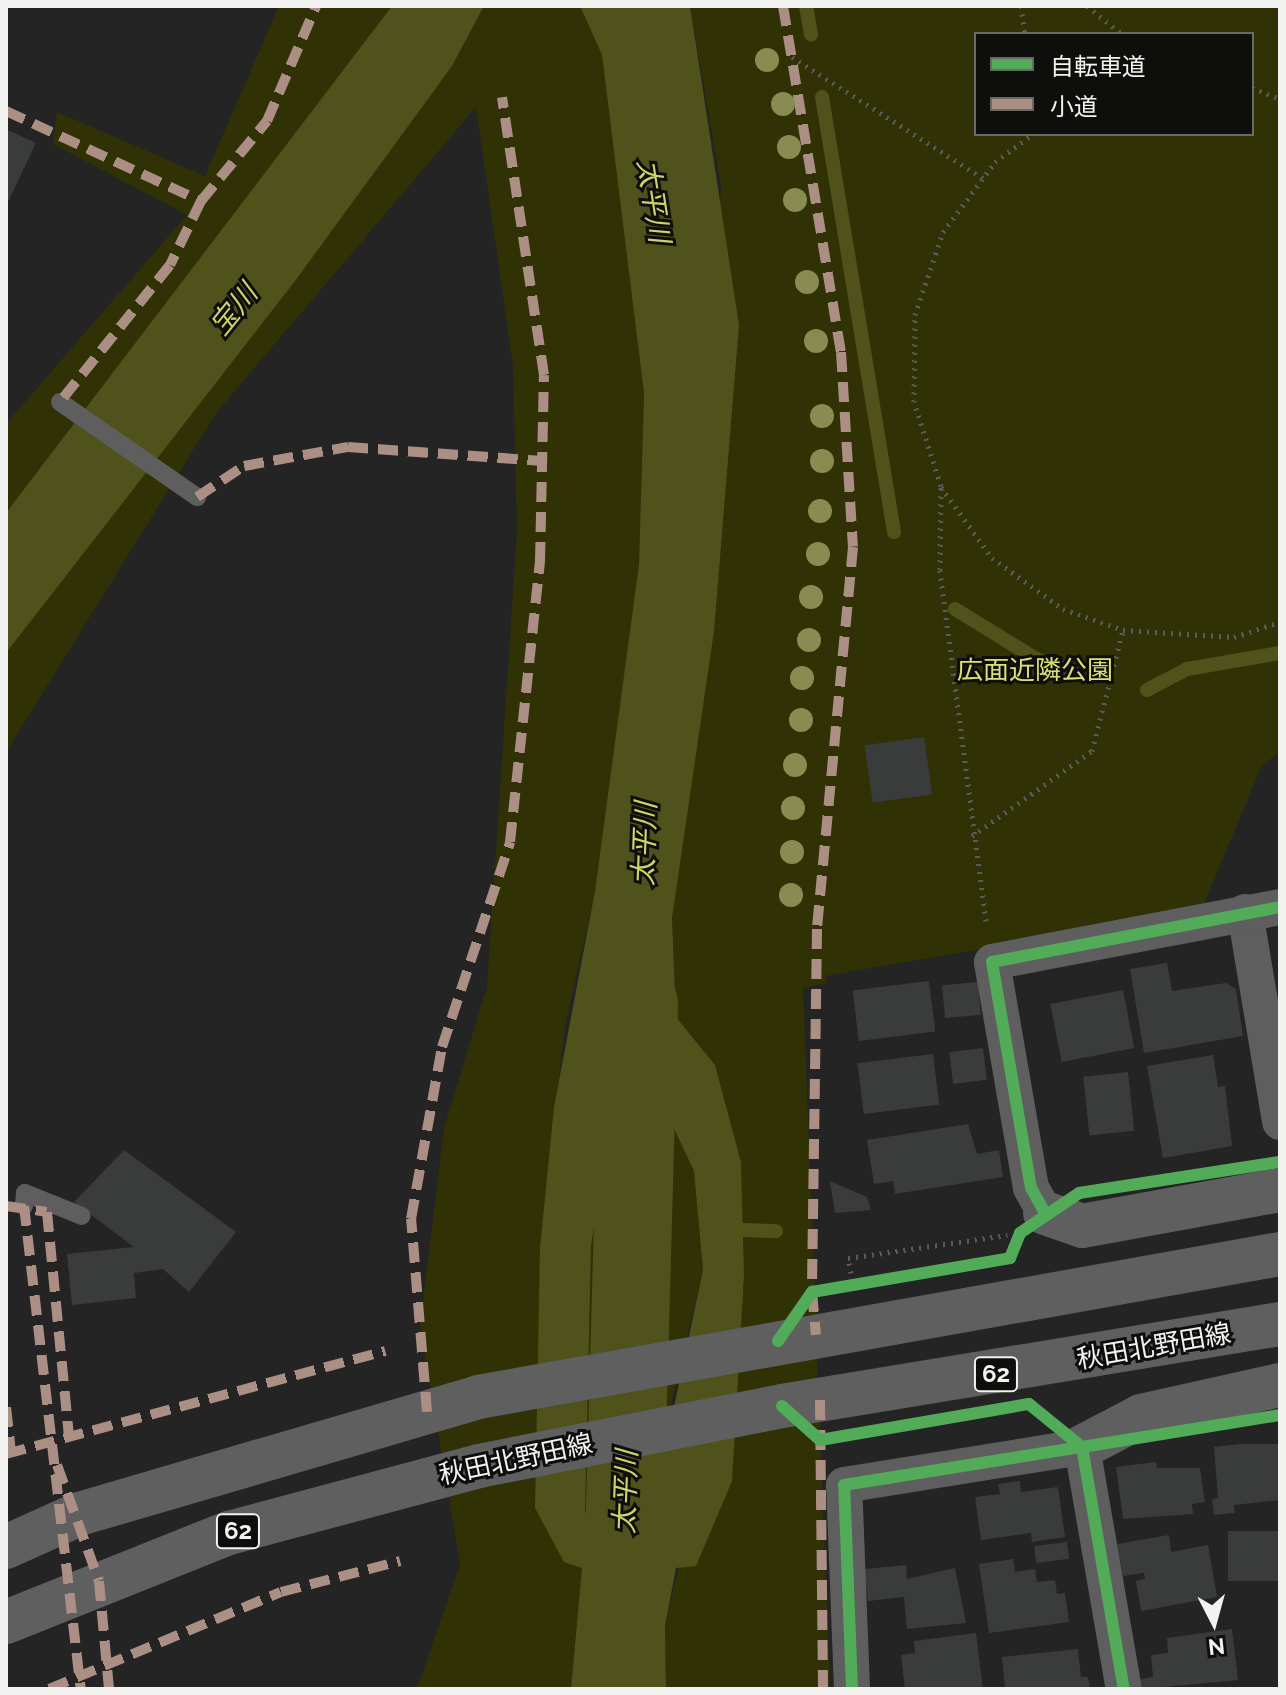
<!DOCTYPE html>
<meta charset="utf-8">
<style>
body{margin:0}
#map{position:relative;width:1286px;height:1695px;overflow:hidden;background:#242424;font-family:Raleway,"Noto Sans JP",sans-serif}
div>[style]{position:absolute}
.green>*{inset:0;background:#303205}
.water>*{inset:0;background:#50521b}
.stream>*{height:14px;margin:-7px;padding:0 7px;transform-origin:7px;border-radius:7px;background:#50521b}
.river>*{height:78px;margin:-39px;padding:0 39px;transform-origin:39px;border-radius:39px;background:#50521b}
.building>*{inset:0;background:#3a3b3b;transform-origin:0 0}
.path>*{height:5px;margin-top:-2.5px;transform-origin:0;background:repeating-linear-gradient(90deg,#5b5b5b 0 2px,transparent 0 8px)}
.service>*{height:18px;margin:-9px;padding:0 9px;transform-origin:9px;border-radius:9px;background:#5e5e5e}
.minor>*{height:36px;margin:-18px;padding:0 18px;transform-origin:18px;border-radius:18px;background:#5e5e5e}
.primary>*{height:44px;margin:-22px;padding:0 22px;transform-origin:22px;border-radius:22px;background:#5f5f5f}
.quiet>*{height:10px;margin-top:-5px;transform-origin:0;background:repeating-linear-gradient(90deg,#ac8f84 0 20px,transparent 0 30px)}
.cycleway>*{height:12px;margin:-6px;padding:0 6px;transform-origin:6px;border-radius:6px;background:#51ab58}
.trees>*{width:24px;height:24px;margin:-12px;border-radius:50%;background:#888c50}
span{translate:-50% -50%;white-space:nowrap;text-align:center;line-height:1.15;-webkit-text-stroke:6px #0e0e0d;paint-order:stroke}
.shield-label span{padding:2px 6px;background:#0e0e0d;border:2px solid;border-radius:6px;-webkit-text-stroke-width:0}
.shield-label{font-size:24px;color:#f2f2f0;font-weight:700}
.park-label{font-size:26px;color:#dae174}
.street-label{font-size:26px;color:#f2f2f0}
.water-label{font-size:28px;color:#ced568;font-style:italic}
.frame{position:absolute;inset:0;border:8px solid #f2f2f0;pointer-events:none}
.legend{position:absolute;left:974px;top:32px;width:280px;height:104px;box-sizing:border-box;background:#0e0e0d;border:2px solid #696968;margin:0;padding:10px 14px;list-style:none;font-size:24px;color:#f2f2f0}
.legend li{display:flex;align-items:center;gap:16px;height:40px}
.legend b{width:40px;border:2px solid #696968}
.north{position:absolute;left:1174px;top:1583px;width:80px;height:80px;-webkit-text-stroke:6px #0e0e0d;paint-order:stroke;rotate:174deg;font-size:22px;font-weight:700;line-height:32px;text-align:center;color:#f2f2f0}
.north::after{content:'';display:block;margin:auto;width:28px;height:36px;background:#f2f2f0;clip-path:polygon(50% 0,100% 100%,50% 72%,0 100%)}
</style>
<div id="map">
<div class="green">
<div style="clip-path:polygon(279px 6px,392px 6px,6px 518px,6px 424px,187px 215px,53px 144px,57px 112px,205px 176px)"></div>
<div style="clip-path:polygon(484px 6px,580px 6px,602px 55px,644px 393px,639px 565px,595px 891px,565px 1027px,541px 1235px,535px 1508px,583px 1567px,571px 1689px,417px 1689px,460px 1565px,420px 1324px,444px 1128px,487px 987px,517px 531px,513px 366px,476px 107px,216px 413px,6px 752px,6px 653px,452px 66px)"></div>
<div style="clip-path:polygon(evenodd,690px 6px,1280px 6px,1280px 752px,1262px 765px,1201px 911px,825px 976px,827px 983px,803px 988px,830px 1689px,666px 1689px,665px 1626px,744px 1287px,741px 1162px,715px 1065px,676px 1017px,672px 918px,687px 805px,721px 185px,690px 6px,976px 34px,1252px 34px,1252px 134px,976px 134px,976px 34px)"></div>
<div style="clip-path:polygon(663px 1103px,694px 1171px,703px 1270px,648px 1501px,584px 1514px,591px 1246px,611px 1118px)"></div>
</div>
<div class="water">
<div style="clip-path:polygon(392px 6px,484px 6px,452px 66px,295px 281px,6px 653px,6px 513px)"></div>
<div style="clip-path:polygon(evenodd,580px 6px,690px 6px,739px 325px,714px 631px,672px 918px,676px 1017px,715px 1065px,741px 1162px,744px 1276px,732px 1481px,696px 1566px,676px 1568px,665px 1626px,666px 1689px,571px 1689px,582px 1568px,564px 1562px,535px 1508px,540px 1247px,554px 1107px,595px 891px,639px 564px,644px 393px,602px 55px,580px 6px,662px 1103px,694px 1171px,703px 1270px,658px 1482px,648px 1501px,585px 1513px,591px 1246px,611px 1118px,662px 1103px)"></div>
</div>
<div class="stream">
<div style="left:806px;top:6px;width:29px;rotate:80deg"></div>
<div style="left:822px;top:97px;width:441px;rotate:80.6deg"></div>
<div style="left:955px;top:609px;width:97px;rotate:31.6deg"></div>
<div style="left:1038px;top:660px;width:56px;rotate:17.8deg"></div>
<div style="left:1147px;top:690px;width:45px;rotate:-27.7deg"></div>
<div style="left:1187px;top:669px;width:94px;rotate:-9.8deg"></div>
<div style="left:743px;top:1230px;width:33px;rotate:2deg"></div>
</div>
<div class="river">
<div style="left:620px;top:1689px;width:685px;rotate:-88.41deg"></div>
</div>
<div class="building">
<div style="clip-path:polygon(6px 129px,36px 143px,6px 206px)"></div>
<div style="left:924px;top:737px;width:58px;height:60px;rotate:82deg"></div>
<div style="clip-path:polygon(1167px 963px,1172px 991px,1226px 983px,1236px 989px,1243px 1036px,1144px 1053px,1130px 969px)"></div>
<div style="left:929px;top:981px;width:51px;height:77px;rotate:83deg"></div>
<div style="left:978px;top:982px;width:33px;height:36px;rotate:85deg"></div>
<div style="left:1123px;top:990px;width:59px;height:74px;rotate:79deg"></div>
<div style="left:983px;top:1048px;width:32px;height:34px;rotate:83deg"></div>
<div style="left:933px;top:1054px;width:51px;height:76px;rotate:83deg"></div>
<div style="clip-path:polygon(1213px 1055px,1218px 1087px,1225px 1086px,1232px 1146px,1163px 1158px,1147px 1066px)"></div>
<div style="left:1128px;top:1072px;width:59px;height:45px;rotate:84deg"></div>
<div style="clip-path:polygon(968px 1124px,977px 1154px,999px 1150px,1003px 1177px,895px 1194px,893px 1181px,874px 1184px,867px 1140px)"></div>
<div style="clip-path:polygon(124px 1150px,236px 1232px,189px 1292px,163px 1269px,134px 1273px,136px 1298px,72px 1305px,67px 1254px,134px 1247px,74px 1202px)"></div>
<div style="clip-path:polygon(830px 1181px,867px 1197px,871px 1210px,835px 1213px)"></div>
<div style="clip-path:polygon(1239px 1444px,1280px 1444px,1280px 1500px,1234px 1505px,1235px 1513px,1214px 1515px,1212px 1499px,1218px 1498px,1214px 1447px)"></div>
<div style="clip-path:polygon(1156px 1462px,1157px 1468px,1200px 1468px,1205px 1502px,1192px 1504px,1193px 1514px,1123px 1519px,1116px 1467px)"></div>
<div style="clip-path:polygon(1020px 1481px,1021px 1492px,1058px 1487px,1065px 1537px,1032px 1542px,1031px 1533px,981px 1540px,975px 1497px,1000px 1494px,998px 1484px)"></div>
<div style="left:1280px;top:1531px;width:50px;height:52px;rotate:90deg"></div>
<div style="clip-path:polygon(1169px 1535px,1171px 1552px,1208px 1545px,1217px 1597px,1141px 1611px,1136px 1581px,1145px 1579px,1144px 1573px,1123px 1576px,1117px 1544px)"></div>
<div style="left:1067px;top:1542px;width:17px;height:33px;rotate:83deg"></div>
<div style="clip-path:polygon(1013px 1559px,1015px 1572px,1035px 1569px,1037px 1582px,1055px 1580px,1057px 1594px,1065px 1593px,1069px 1622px,989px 1633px,979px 1564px)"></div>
<div style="clip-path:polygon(906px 1565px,907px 1579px,955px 1568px,966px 1623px,907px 1629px,904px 1597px,868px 1601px,864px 1569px)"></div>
<div style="clip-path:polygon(1232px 1629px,1238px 1680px,1142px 1689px,1141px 1679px,1153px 1677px,1151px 1655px,1168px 1653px,1167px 1638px)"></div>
<div style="clip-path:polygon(976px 1633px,983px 1689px,905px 1689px,901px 1655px,915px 1653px,914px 1641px)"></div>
<div style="clip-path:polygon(1078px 1649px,1081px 1677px,1088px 1677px,1090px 1689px,1005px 1689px,1002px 1657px)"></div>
</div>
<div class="path">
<div style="left:1021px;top:6px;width:28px;rotate:82deg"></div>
<div style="left:1087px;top:6px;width:45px;rotate:38.7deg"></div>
<div style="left:792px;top:57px;width:226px;rotate:32.4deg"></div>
<div style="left:1252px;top:88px;width:30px;rotate:21deg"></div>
<div style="left:941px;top:487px;width:87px;rotate:54.3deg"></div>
<div style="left:992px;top:558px;width:87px;rotate:35.7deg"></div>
<div style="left:1063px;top:609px;width:64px;rotate:19.3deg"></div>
<div style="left:1123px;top:630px;width:111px;rotate:3.6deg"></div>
<div style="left:1234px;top:637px;width:48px;rotate:-18.1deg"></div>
<div style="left:972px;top:836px;width:147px;rotate:-35.3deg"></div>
<div style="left:1092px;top:751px;width:125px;rotate:-75.6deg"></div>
<div style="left:986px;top:921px;width:354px;rotate:-97.5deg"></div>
<div style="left:940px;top:570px;width:84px;rotate:-89.3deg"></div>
<div style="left:941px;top:486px;width:88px;rotate:-107.8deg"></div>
<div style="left:914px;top:402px;width:87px;rotate:-89.3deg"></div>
<div style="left:915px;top:315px;width:88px;rotate:-71.4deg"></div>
<div style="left:943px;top:232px;width:87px;rotate:-53.4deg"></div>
<div style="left:995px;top:162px;width:47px;rotate:-36.4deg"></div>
<div style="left:851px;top:1273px;width:15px;rotate:-101deg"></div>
<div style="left:848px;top:1258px;width:161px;rotate:-8.2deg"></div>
</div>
<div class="service">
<div style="left:60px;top:402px;width:167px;rotate:34.7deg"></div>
<div style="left:24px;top:1206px;width:13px;rotate:-86deg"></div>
<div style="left:25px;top:1193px;width:61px;rotate:22deg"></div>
</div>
<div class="minor">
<div style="left:1245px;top:912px;width:213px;rotate:80.5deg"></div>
<div style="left:1045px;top:1213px;width:29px;rotate:-119deg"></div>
<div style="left:1031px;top:1188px;width:229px;rotate:-99.8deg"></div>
<div style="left:992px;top:962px;width:293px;rotate:-10.8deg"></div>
<div style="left:852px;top:1689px;width:204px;rotate:-92.2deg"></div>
<div style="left:844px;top:1485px;width:241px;rotate:-9.1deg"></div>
<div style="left:1082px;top:1447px;width:246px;rotate:80.2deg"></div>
</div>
<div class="primary">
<div style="left:1045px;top:1213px;width:39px;rotate:19deg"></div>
<div style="left:1082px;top:1226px;width:201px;rotate:-10.3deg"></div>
<div style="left:1082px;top:1447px;width:67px;rotate:-27.7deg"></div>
<div style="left:1141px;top:1416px;width:142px;rotate:-12.6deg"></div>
<div style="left:6px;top:1547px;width:80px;rotate:-24.3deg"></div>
<div style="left:79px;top:1514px;width:416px;rotate:-16.3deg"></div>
<div style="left:478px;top:1397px;width:815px;rotate:-10.11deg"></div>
<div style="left:6px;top:1622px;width:240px;rotate:-21.8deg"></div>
<div style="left:229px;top:1533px;width:259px;rotate:-15deg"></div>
<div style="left:479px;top:1466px;width:309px;rotate:-11.2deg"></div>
<div style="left:782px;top:1406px;width:505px;rotate:-9.35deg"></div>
</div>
<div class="quiet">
<div style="left:783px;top:6px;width:351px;rotate:80.5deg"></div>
<div style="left:841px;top:352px;width:195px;rotate:86.5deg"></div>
<div style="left:853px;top:547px;width:384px;rotate:95.4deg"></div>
<div style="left:817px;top:929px;width:363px;rotate:90.8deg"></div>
<div style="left:812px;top:1292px;width:43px;rotate:84.7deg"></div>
<div style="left:6px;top:111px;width:215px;rotate:24.8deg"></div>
<div style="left:201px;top:201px;width:71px;rotate:115.8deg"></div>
<div style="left:170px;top:265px;width:176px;rotate:128.8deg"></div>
<div style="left:201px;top:201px;width:104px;rotate:-50.5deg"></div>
<div style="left:267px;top:121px;width:125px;rotate:-66.9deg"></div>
<div style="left:197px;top:497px;width:56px;rotate:-33.4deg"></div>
<div style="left:244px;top:466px;width:106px;rotate:-10.4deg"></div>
<div style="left:348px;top:447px;width:195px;rotate:4.1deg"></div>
<div style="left:6px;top:1206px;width:41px;rotate:8.3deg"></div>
<div style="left:47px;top:1212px;width:224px;rotate:84.4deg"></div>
<div style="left:24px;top:1206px;width:486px;rotate:83.3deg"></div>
<div style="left:820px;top:1400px;width:289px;rotate:89.4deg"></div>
<div style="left:6px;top:1407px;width:45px;rotate:83.7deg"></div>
<div style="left:427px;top:1412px;width:194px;rotate:-94.7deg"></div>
<div style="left:411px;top:1219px;width:175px;rotate:-79.8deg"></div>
<div style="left:442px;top:1047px;width:216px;rotate:-71.6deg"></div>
<div style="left:510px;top:842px;width:282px;rotate:-83.9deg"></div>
<div style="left:540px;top:562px;width:187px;rotate:-88.8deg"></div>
<div style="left:544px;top:375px;width:281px;rotate:-98.6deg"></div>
<div style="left:6px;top:1454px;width:393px;rotate:-15.2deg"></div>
<div style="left:57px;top:1465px;width:123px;rotate:70.1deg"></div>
<div style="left:99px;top:1581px;width:108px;rotate:84.7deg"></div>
<div style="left:49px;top:1689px;width:251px;rotate:-22.7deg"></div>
<div style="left:281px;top:1592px;width:123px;rotate:-14.6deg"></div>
</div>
<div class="cycleway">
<div style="left:1045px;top:1213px;width:29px;rotate:-119deg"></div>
<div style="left:1031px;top:1188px;width:229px;rotate:-99.8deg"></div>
<div style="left:992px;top:962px;width:293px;rotate:-10.8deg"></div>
<div style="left:778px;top:1341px;width:60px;rotate:-55.2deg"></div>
<div style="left:812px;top:1292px;width:201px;rotate:-9.7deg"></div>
<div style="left:1010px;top:1258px;width:27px;rotate:-68deg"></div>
<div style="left:1020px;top:1233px;width:71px;rotate:-34.1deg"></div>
<div style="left:1079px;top:1193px;width:203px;rotate:-8.8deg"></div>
<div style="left:782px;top:1406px;width:51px;rotate:41.8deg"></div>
<div style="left:820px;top:1440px;width:212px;rotate:-9.8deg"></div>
<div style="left:1029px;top:1404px;width:68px;rotate:39.1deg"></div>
<div style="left:1082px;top:1447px;width:201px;rotate:-9.2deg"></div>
<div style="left:852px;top:1689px;width:204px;rotate:-92.2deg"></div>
<div style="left:844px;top:1485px;width:241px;rotate:-9.1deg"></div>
<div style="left:1082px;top:1447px;width:246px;rotate:80.2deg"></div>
</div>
<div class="trees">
<div style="left:767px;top:60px"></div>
<div style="left:783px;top:104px"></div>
<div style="left:789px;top:147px"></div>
<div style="left:795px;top:200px"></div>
<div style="left:807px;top:282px"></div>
<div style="left:816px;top:341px"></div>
<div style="left:822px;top:416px"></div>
<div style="left:822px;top:461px"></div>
<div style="left:820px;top:511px"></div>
<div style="left:818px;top:554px"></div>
<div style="left:811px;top:597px"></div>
<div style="left:809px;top:640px"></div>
<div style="left:802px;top:678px"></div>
<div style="left:801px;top:720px"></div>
<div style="left:795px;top:765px"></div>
<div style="left:793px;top:808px"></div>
<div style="left:792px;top:852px"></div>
<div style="left:791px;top:895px"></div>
</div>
<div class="shield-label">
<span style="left:996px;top:1374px">62</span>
<span style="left:238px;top:1531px">62</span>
</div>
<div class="park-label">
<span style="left:1035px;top:671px">広面近隣公園</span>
</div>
<div class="street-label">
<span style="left:1154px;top:1347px;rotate:-10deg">秋田北野田線</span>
<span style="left:516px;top:1460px;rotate:-12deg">秋田北野田線</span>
</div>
<div class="water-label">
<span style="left:653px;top:201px;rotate:81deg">太平川</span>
<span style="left:234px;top:310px;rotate:-51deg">宝川</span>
<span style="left:645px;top:844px;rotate:-88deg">太平川</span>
<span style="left:626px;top:1492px;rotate:-88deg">太平川</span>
</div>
<div class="frame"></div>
<ul class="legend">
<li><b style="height:10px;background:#51ab58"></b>自転車道</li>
<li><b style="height:10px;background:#ac8f84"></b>小道</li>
</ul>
<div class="north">N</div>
</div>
